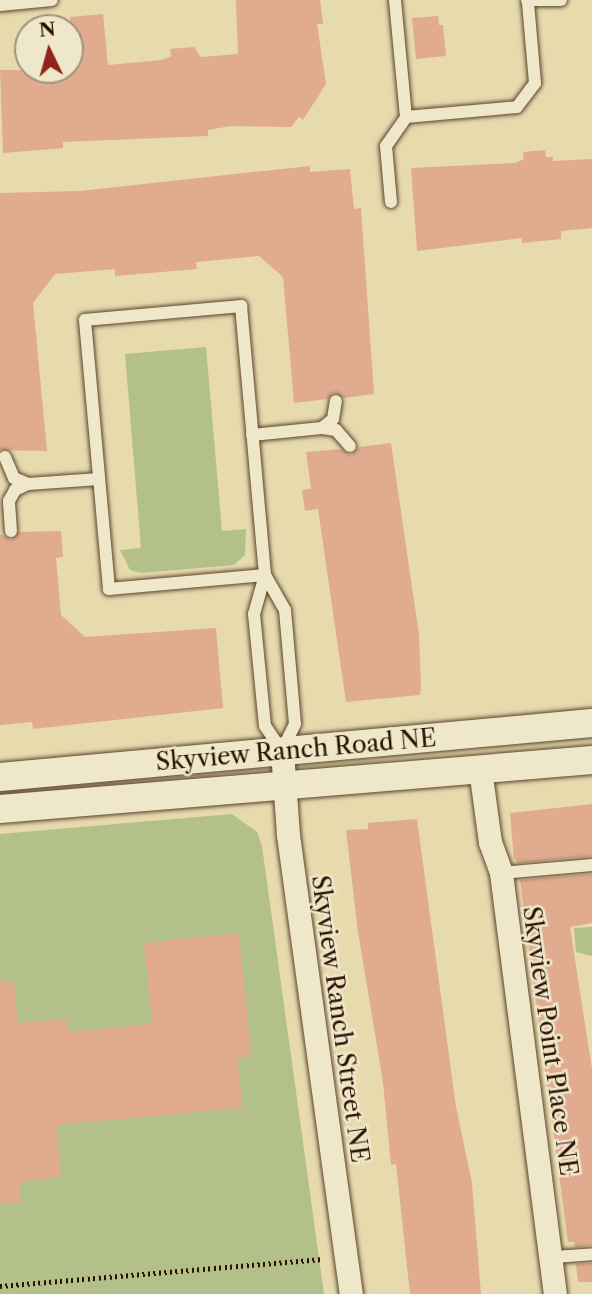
<!DOCTYPE html>
<style>
body{margin:0}
#map{position:relative;width:592px;height:1294px;overflow:hidden;background:#e7daad;font-family:"Libre Caslon Text",serif}
div>[style]{position:absolute}
.green>*{inset:0;background:#b4c08a}
.building>*{inset:0;background:#e1ab90}
.path>*{height:4.5px;margin-top:-2.25px;transform-origin:0;background:repeating-linear-gradient(90deg,#2b1203 0 2px,transparent 0 5.5px)}
.roads{filter:drop-shadow(0 0 2px #5a442e) drop-shadow(0 0 2px #5a442e)}
.service>*{height:12px;margin:-6px;padding:0 6px;transform-origin:6px;border-radius:6px;background:#efe7ca}
.minor>*{height:23px;margin:-11.5px;padding:0 11.5px;transform-origin:11.5px;border-radius:11.5px;background:#efe7ca}
.tertiary>*{height:28px;margin:-14px;padding:0 14px;transform-origin:14px;border-radius:14px;background:#efe7ca}
span{translate:-50% -50%;white-space:nowrap;text-align:center;line-height:1.15;-webkit-text-stroke:5px #efe7ca;paint-order:stroke}
.street-label{font-size:24px;color:#2b1203}
.north{position:absolute;left:14px;top:14px;width:70px;height:70px;box-sizing:border-box;background:#efe7ca;border:2px solid #a1927a;border-radius:50%;rotate:355deg;font-size:19px;font-weight:700;line-height:28px;text-align:center;color:#2b1203}
.north::after{content:'';display:block;margin:auto;width:24px;height:32px;background:#8f2418;clip-path:polygon(50% 0,100% 100%,50% 72%,0 100%)}
</style>
<div id="map">
<div class="green">
<div style="clip-path:polygon(206px 347px,222px 531px,246px 529px,245px 555px,234px 565px,141px 573px,130px 570px,120px 550px,141px 548px,125px 354px)"></div>
<div style="clip-path:polygon(232px 814px,257px 832px,262px 846px,324px 1294px,0 1294px,0 834px)"></div>
<div style="clip-path:polygon(592px 927px,592px 956px,576px 952px,574px 928px)"></div>
</div>
<div class="building">
<div style="clip-path:polygon(236px 0,320px 0,323px 24px,317px 24px,326px 84px,303px 120px,299px 117px,291px 127px,231px 126px,208px 130px,208px 136px,63px 142px,63px 148px,3px 153px,0 70px,70px 70px,70px 17px,103px 14px,108px 65px,162px 60px,171px 56px,170px 49px,194px 47px,201px 57px,238px 54px)"></div>
<div style="clip-path:polygon(438px 16px,439px 25px,443px 25px,446px 56px,416px 59px,412px 18px)"></div>
<div style="clip-path:polygon(545px 150px,546px 157px,553px 157px,553px 161px,592px 159px,592px 228px,561px 231px,561px 239px,522px 243px,522px 238px,417px 251px,411px 168px,515px 163px,524px 159px,523px 152px)"></div>
<div style="clip-path:polygon(310px 166px,310px 172px,350px 169px,354px 209px,361px 208px,374px 394px,344px 398px,334px 393px,328px 399px,294px 403px,283px 277px,259px 256px,196px 262px,197px 269px,115px 276px,115px 269px,55px 274px,33px 303px,47px 451px,0 450px,0 193px,79px 191px)"></div>
<div style="clip-path:polygon(391px 443px,419px 635px,421px 688px,420px 695px,346px 702px,318px 509px,305px 511px,302px 490px,311px 489px,306px 452px,341px 449px,351px 455px,359px 447px)"></div>
<div style="clip-path:polygon(61px 531px,63px 557px,56px 558px,61px 615px,85px 637px,216px 628px,223px 708px,33px 729px,32px 722px,0 725px,0 534px,11px 540px,19px 532px)"></div>
<div style="clip-path:polygon(592px 804px,592px 856px,518px 863px,514px 858px,510px 813px)"></div>
<div style="clip-path:polygon(417px 819px,456px 1107px,472px 1183px,481px 1294px,410px 1294px,396px 1164px,391px 1165px,383px 1082px,358px 932px,346px 830px,368px 829px,368px 823px)"></div>
<div style="clip-path:polygon(592px 874px,592px 923px,570px 927px,592px 1069px,592px 1245px,575px 1247px,574px 1242px,568px 1242px,520px 880px)"></div>
<div style="clip-path:polygon(239px 933px,251px 1057px,238px 1058px,242px 1108px,56px 1125px,61px 1176px,19px 1183px,21px 1202px,0 1204px,0 982px,14px 982px,18px 1023px,66px 1019px,68px 1032px,152px 1024px,144px 943px)"></div>
<div style="clip-path:polygon(592px 1263px,592px 1282px,578px 1282px,576px 1264px)"></div>
</div>
<div class="path">
<div style="left:0;top:1286px;width:324px;rotate:-4.8deg"></div>
</div>
<div class="roads">
<div class="service">
<div style="left:527px;top:0;width:34px"></div>
<div style="left:0;top:5px;width:52px;rotate:-5.5deg"></div>
<div style="left:406px;top:117px;width:111px;rotate:-5.1deg"></div>
<div style="left:517px;top:107px;width:30px;rotate:-53deg"></div>
<div style="left:535px;top:83px;width:80px;rotate:-95deg"></div>
<div style="left:391px;top:202px;width:56px;rotate:-95.1deg"></div>
<div style="left:386px;top:146px;width:35px;rotate:-55deg"></div>
<div style="left:406px;top:117px;width:118px;rotate:-95.4deg"></div>
<div style="left:241px;top:306px;width:270px;rotate:84.9deg"></div>
<div style="left:265px;top:575px;width:157px;rotate:174.9deg"></div>
<div style="left:109px;top:589px;width:270px;rotate:-95.1deg"></div>
<div style="left:85px;top:320px;width:157px;rotate:-5.1deg"></div>
<div style="left:322px;top:428px;width:14px;rotate:8deg"></div>
<div style="left:336px;top:430px;width:21px;rotate:49deg"></div>
<div style="left:252px;top:435px;width:70px;rotate:-5.7deg"></div>
<div style="left:322px;top:428px;width:14px;rotate:-39deg"></div>
<div style="left:333px;top:419px;width:18px;rotate:-81deg"></div>
<div style="left:5px;top:457px;width:23px;rotate:67deg"></div>
<div style="left:14px;top:478px;width:15px;rotate:23deg"></div>
<div style="left:28px;top:484px;width:71px;rotate:-4deg"></div>
<div style="left:11px;top:531px;width:30px;rotate:-94deg"></div>
<div style="left:9px;top:501px;width:13px;rotate:-61deg"></div>
<div style="left:15px;top:490px;width:14px;rotate:-25deg"></div>
<div style="left:265px;top:575px;width:40px;rotate:60.3deg"></div>
<div style="left:285px;top:610px;width:114px;rotate:85deg"></div>
<div style="left:295px;top:724px;width:30px;rotate:116deg"></div>
<div style="left:282px;top:751px;width:30px;rotate:-124deg"></div>
<div style="left:265px;top:726px;width:113px;rotate:-95.6deg"></div>
<div style="left:254px;top:614px;width:41px;rotate:-74.2deg"></div>
<div style="left:501px;top:873px;width:91px;rotate:-5deg"></div>
<div style="left:553px;top:1257px;width:39px;rotate:-4deg"></div>
</div>
<div class="minor">
<div style="left:282px;top:751px;width:84px;rotate:85.9deg"></div>
<div style="left:288px;top:835px;width:463px;rotate:82.2deg"></div>
<div style="left:480px;top:769px;width:74px;rotate:82.2deg"></div>
<div style="left:490px;top:842px;width:33px;rotate:70deg"></div>
<div style="left:501px;top:873px;width:424px;rotate:82.7deg"></div>
</div>
<div class="tertiary">
<div style="left:0;top:777px;width:594px;rotate:-5.21deg"></div>
<div style="left:0;top:809px;width:594px;rotate:-4.73deg"></div>
</div>
</div>
<div class="street-label">
<span style="left:296px;top:750px;rotate:-5deg">Skyview Ranch Road NE</span>
<span style="left:340px;top:1019px;rotate:82deg">Skyview Ranch Street NE</span>
<span style="left:550px;top:1041px;rotate:82deg">Skyview Point Place NE</span>
</div>
<div class="north">N</div>
</div>
